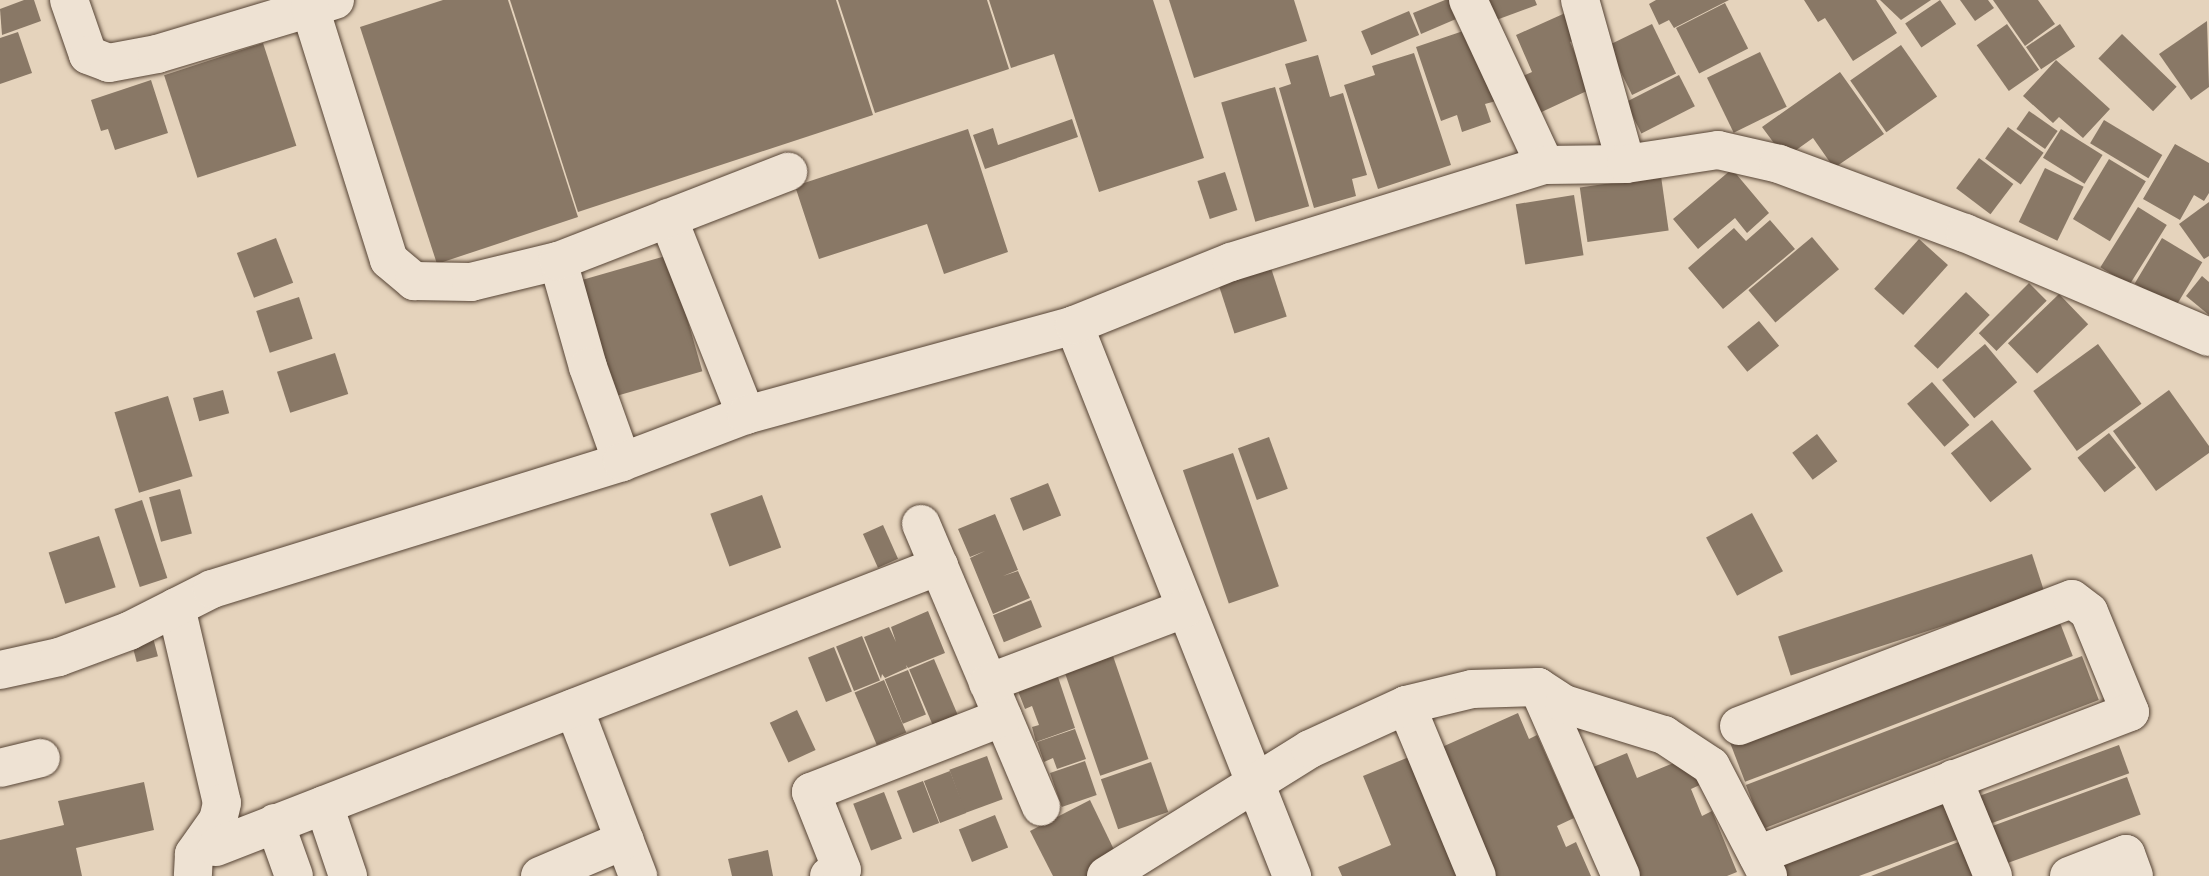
<!DOCTYPE html>
<style>
body{margin:0}
#map{position:relative;width:2209px;height:876px;overflow:hidden;background:#e5d3bc;font-family:"EB Garamond",serif}
div>[style]{position:absolute}
.building>*{inset:0;background:#897866;transform-origin:0 0}
.roads{filter:drop-shadow(0 0 2px #564435) drop-shadow(0 0 2px #564435)}
.minor>*{height:38px;margin:-19px;padding:0 19px;transform-origin:19px;border-radius:19px;background:#eee2d3}
span{translate:-50% -50%;white-space:nowrap;text-align:center;line-height:1.15;-webkit-text-stroke:5px #eee2d3;paint-order:stroke}
</style>
<div id="map">
<div class="building">
<div style="clip-path:polygon(24px 0,34px 0,41px 21px,2px 35px,0 9px)"></div>
<div style="clip-path:polygon(443px 0,508px 0,578px 217px,437px 264px,360px 27px)"></div>
<div style="clip-path:polygon(510px 0,836px 0,873px 115px,578px 212px)"></div>
<div style="clip-path:polygon(838px 0,987px 0,1009px 69px,875px 113px)"></div>
<div style="clip-path:polygon(989px 0,1153px 0,1204px 158px,1099px 192px,1054px 54px,1011px 68px)"></div>
<div style="clip-path:polygon(1169px 0,1294px 0,1307px 41px,1194px 78px)"></div>
<div style="clip-path:polygon(1445px 0,1457px 0,1463px 16px,1421px 34px,1413px 13px)"></div>
<div style="clip-path:polygon(1471px 0,1535px 0,1537px 5px,1480px 26px)"></div>
<div style="clip-path:polygon(1656px 0,1729px 0,1674px 28px,1669px 20px,1659px 25px,1649px 4px)"></div>
<div style="clip-path:polygon(1804px 0,1876px 0,1897px 33px,1853px 61px,1825px 18px,1818px 22px)"></div>
<div style="clip-path:polygon(1880px 0,1931px 0,1901px 20px)"></div>
<div style="left:1940px;top:0;width:29px;height:42px;rotate:56deg"></div>
<div style="clip-path:polygon(1960px 0,1988px 0,1994px 8px,1975px 21px)"></div>
<div style="clip-path:polygon(1993px 0,2038px 0,2055px 24px,2025px 46px)"></div>
<div style="left:1725px;top:3px;width:51px;height:55px;rotate:63deg"></div>
<div style="clip-path:polygon(1572px 10px,1584px 36px,1570px 42px,1591px 89px,1533px 116px,1516px 79px,1532px 72px,1516px 35px)"></div>
<div style="left:1409px;top:11px;width:26px;height:52px;rotate:67deg"></div>
<div style="clip-path:polygon(2207px 21px,2209px 87px,2191px 100px,2159px 54px)"></div>
<div style="left:1652px;top:24px;width:55px;height:49px;rotate:64deg"></div>
<div style="left:2007px;top:24px;width:56px;height:37px;rotate:55deg"></div>
<div style="left:2060px;top:24px;width:27px;height:41px;rotate:56deg"></div>
<div style="clip-path:polygon(1472px 28px,1496px 101px,1485px 104px,1491px 122px,1462px 132px,1457px 115px,1441px 121px,1416px 47px)"></div>
<div style="clip-path:polygon(18px 32px,32px 73px,0 84px,0 38px)"></div>
<div style="left:2122px;top:34px;width:76px;height:34px;rotate:44deg"></div>
<div style="left:263px;top:43px;width:108px;height:104px;rotate:72deg"></div>
<div style="left:1901px;top:45px;width:63px;height:62px;rotate:55deg"></div>
<div style="left:1760px;top:52px;width:61px;height:59px;rotate:64deg"></div>
<div style="clip-path:polygon(1414px 53px,1451px 165px,1378px 189px,1344px 85px,1375px 75px,1372px 66px)"></div>
<div style="clip-path:polygon(1318px 55px,1330px 97px,1343px 93px,1367px 175px,1352px 179px,1356px 196px,1314px 208px,1279px 88px,1291px 84px,1285px 64px)"></div>
<div style="clip-path:polygon(2056px 60px,2110px 109px,2083px 138px,2059px 117px,2053px 123px,2023px 96px)"></div>
<div style="clip-path:polygon(1840px 72px,1884px 134px,1834px 168px,1813px 138px,1785px 158px,1762px 127px)"></div>
<div style="left:1679px;top:75px;width:35px;height:60px;rotate:63deg"></div>
<div style="clip-path:polygon(151px 80px,168px 133px,115px 150px,108px 129px,101px 131px,91px 100px)"></div>
<div style="left:1275px;top:87px;width:124px;height:56px;rotate:74deg"></div>
<div style="left:2029px;top:111px;width:35px;height:22px;rotate:35deg"></div>
<div style="clip-path:polygon(1072px 119px,1078px 137px,985px 169px,973px 135px,993px 128px,998px 145px)"></div>
<div style="left:2104px;top:120px;width:68px;height:27px;rotate:31deg"></div>
<div style="left:2008px;top:127px;width:44px;height:39px;rotate:36deg"></div>
<div style="clip-path:polygon(968px 129px,1008px 252px,944px 274px,927px 224px,819px 259px,795px 186px)"></div>
<div style="left:2061px;top:129px;width:49px;height:34px;rotate:32deg"></div>
<div style="clip-path:polygon(2175px 144px,2209px 163px,2209px 193px,2204px 201px,2194px 195px,2180px 220px,2143px 199px)"></div>
<div style="left:1979px;top:158px;width:43px;height:38px;rotate:37deg"></div>
<div style="left:2109px;top:159px;width:43px;height:70px;rotate:31deg"></div>
<div style="left:2045px;top:168px;width:43px;height:60px;rotate:26deg"></div>
<div style="clip-path:polygon(1732px 169px,1769px 213px,1747px 233px,1735px 218px,1698px 249px,1673px 219px)"></div>
<div style="left:1225px;top:172px;width:40px;height:29px;rotate:72deg"></div>
<div style="left:1661px;top:176px;width:55px;height:82px;rotate:82deg"></div>
<div style="left:1574px;top:195px;width:61px;height:59px;rotate:81deg"></div>
<div style="clip-path:polygon(2209px 202px,2209px 256px,2204px 259px,2179px 224px)"></div>
<div style="left:2138px;top:207px;width:34px;height:71px;rotate:32deg"></div>
<div style="clip-path:polygon(1770px 220px,1795px 249px,1723px 309px,1688px 268px,1734px 228px,1746px 241px)"></div>
<div style="left:1812px;top:237px;width:42px;height:83px;rotate:50deg"></div>
<div style="left:276px;top:238px;width:48px;height:42px;rotate:69deg"></div>
<div style="left:2162px;top:238px;width:47px;height:53px;rotate:31deg"></div>
<div style="left:1919px;top:239px;width:39px;height:67px;rotate:42deg"></div>
<div style="left:669px;top:255px;width:121px;height:96px;rotate:74deg"></div>
<div style="left:1271px;top:268px;width:51px;height:55px;rotate:72deg"></div>
<div style="clip-path:polygon(2202px 276px,2209px 282px,2209px 315px,2186px 296px)"></div>
<div style="left:2029px;top:283px;width:25px;height:71px;rotate:45deg"></div>
<div style="left:1966px;top:292px;width:33px;height:75px;rotate:44deg"></div>
<div style="left:2059px;top:294px;width:42px;height:71px;rotate:46deg"></div>
<div style="left:299px;top:297px;width:44px;height:45px;rotate:72deg"></div>
<div style="left:1759px;top:321px;width:32px;height:41px;rotate:51deg"></div>
<div style="left:1985px;top:344px;width:50px;height:56px;rotate:50deg"></div>
<div style="left:2098px;top:344px;width:74px;height:80px;rotate:54deg"></div>
<div style="left:335px;top:353px;width:43px;height:61px;rotate:72deg"></div>
<div style="left:1932px;top:382px;width:57px;height:33px;rotate:49deg"></div>
<div style="left:223px;top:390px;width:24px;height:31px;rotate:75deg"></div>
<div style="clip-path:polygon(2169px 390px,2209px 446px,2209px 453px,2156px 491px,2113px 431px)"></div>
<div style="left:168px;top:396px;width:84px;height:56px;rotate:73deg"></div>
<div style="left:1992px;top:420px;width:63px;height:53px;rotate:51deg"></div>
<div style="left:2109px;top:433px;width:44px;height:40px;rotate:52deg"></div>
<div style="left:1817px;top:434px;width:34px;height:31px;rotate:53deg"></div>
<div style="left:1269px;top:437px;width:55px;height:33px;rotate:70deg"></div>
<div style="left:1233px;top:453px;width:141px;height:53px;rotate:71deg"></div>
<div style="left:1048px;top:483px;width:35px;height:41px;rotate:68deg"></div>
<div style="left:180px;top:489px;width:46px;height:32px;rotate:75deg"></div>
<div style="left:762px;top:495px;width:56px;height:55px;rotate:70deg"></div>
<div style="left:142px;top:500px;width:82px;height:29px;rotate:72deg"></div>
<div style="left:1752px;top:513px;width:66px;height:52px;rotate:62deg"></div>
<div style="clip-path:polygon(995px 514px,1018px 570px,1003px 576px,1018px 571px,1030px 598px,993px 614px,970px 558px,985px 551px,970px 557px,958px 529px)"></div>
<div style="left:883px;top:525px;width:37px;height:22px;rotate:66deg"></div>
<div style="left:99px;top:536px;width:54px;height:53px;rotate:72deg"></div>
<div style="left:2032px;top:554px;width:41px;height:267px;rotate:72deg"></div>
<div style="left:1031px;top:600px;width:29px;height:41px;rotate:68deg"></div>
<div style="clip-path:polygon(928px 611px,945px 653px,908px 668px,906px 665px,907px 668px,885px 678px,882px 674px,881px 679px,864px 637px,889px 627px,896px 642px,891px 627px)"></div>
<div style="left:2057px;top:615px;width:44px;height:351px;rotate:69deg"></div>
<div style="left:152px;top:634px;width:23px;height:22px;rotate:75deg"></div>
<div style="left:862px;top:636px;width:48px;height:28px;rotate:68deg"></div>
<div style="left:834px;top:647px;width:48px;height:28px;rotate:68deg"></div>
<div style="left:1113px;top:656px;width:109px;height:51px;rotate:71deg"></div>
<div style="left:2082px;top:656px;width:47px;height:360px;rotate:69deg"></div>
<div style="left:934px;top:659px;width:60px;height:27px;rotate:67deg"></div>
<div style="left:908px;top:670px;width:48px;height:25px;rotate:68deg"></div>
<div style="clip-path:polygon(1056px 671px,1075px 728px,1036px 742px,1032px 727px,1039px 725px,1036px 717px,1032px 706px,1025px 709px,1016px 686px)"></div>
<div style="left:884px;top:680px;width:57px;height:32px;rotate:67deg"></div>
<div style="left:797px;top:710px;width:44px;height:30px;rotate:65deg"></div>
<div style="clip-path:polygon(1518px 713px,1529px 739px,1537px 735px,1574px 818px,1557px 826px,1566px 847px,1576px 842px,1591px 876px,1487px 876px,1442px 747px)"></div>
<div style="clip-path:polygon(1075px 729px,1086px 759px,1057px 769px,1053px 758px,1044px 762px,1037px 742px)"></div>
<div style="left:2119px;top:745px;width:30px;height:151px;rotate:70deg"></div>
<div style="clip-path:polygon(1627px 753px,1637px 778px,1693px 755px,1704px 783px,1691px 789px,1702px 816px,1712px 811px,1737px 872px,1727px 876px,1629px 876px,1586px 770px)"></div>
<div style="left:987px;top:756px;width:46px;height:40px;rotate:70deg"></div>
<div style="clip-path:polygon(1409px 757px,1458px 876px,1342px 876px,1338px 867px,1391px 845px,1363px 776px)"></div>
<div style="left:1085px;top:761px;width:36px;height:37px;rotate:71deg"></div>
<div style="left:1151px;top:762px;width:53px;height:53px;rotate:71deg"></div>
<div style="left:950px;top:771px;width:45px;height:28px;rotate:69deg"></div>
<div style="left:2127px;top:777px;width:40px;height:149px;rotate:70deg"></div>
<div style="left:923px;top:781px;width:45px;height:28px;rotate:69deg"></div>
<div style="clip-path:polygon(144px 782px,154px 830px,76px 848px,82px 876px,0 876px,0 840px,64px 825px,58px 801px)"></div>
<div style="left:884px;top:792px;width:50px;height:33px;rotate:69deg"></div>
<div style="clip-path:polygon(1090px 800px,1119px 860px,1087px 876px,1053px 876px,1030px 831px)"></div>
<div style="clip-path:polygon(1944px 800px,1959px 839px,1859px 876px,1784px 876px,1779px 861px)"></div>
<div style="left:995px;top:815px;width:35px;height:39px;rotate:68deg"></div>
<div style="clip-path:polygon(1961px 841px,1974px 876px,1871px 876px)"></div>
<div style="clip-path:polygon(768px 850px,773px 876px,732px 876px,728px 859px)"></div>
</div>
<div class="roads">
<div class="minor">
<div style="left:69px;top:0;width:58px;rotate:70.9deg"></div>
<div style="left:88px;top:55px;width:22px;rotate:21deg"></div>
<div style="left:109px;top:63px;width:49px;rotate:-10.6deg"></div>
<div style="left:157px;top:54px;width:160px;rotate:-16.7deg"></div>
<div style="left:335px;top:0;width:26px;rotate:162deg"></div>
<div style="left:310px;top:8px;width:264px;rotate:72.6deg"></div>
<div style="left:389px;top:260px;width:33px;rotate:40deg"></div>
<div style="left:414px;top:281px;width:57px;rotate:1deg"></div>
<div style="left:471px;top:282px;width:89px;rotate:-13.6deg"></div>
<div style="left:558px;top:261px;width:110px;rotate:74.2deg"></div>
<div style="left:588px;top:367px;width:101px;rotate:70.3deg"></div>
<div style="left:1468px;top:0;width:182px;rotate:65deg"></div>
<div style="left:1580px;top:0;width:170px;rotate:74.3deg"></div>
<div style="left:668px;top:218px;width:212px;rotate:68.4deg"></div>
<div style="left:558px;top:261px;width:247px;rotate:-21.2deg"></div>
<div style="left:1074px;top:325px;width:593px;rotate:68.41deg"></div>
<div style="left:921px;top:524px;width:307px;rotate:67deg"></div>
<div style="left:176px;top:607px;width:201px;rotate:76.8deg"></div>
<div style="left:222px;top:803px;width:17px;rotate:103deg"></div>
<div style="left:218px;top:820px;width:42px;rotate:125.2deg"></div>
<div style="left:194px;top:854px;width:22px;rotate:93deg"></div>
<div style="left:0;top:670px;width:60px;rotate:-12.4deg"></div>
<div style="left:59px;top:657px;width:75px;rotate:-20.4deg"></div>
<div style="left:129px;top:631px;width:93px;rotate:-26.8deg"></div>
<div style="left:212px;top:589px;width:429px;rotate:-17.2deg"></div>
<div style="left:622px;top:462px;width:133px;rotate:-20.8deg"></div>
<div style="left:746px;top:415px;width:340px;rotate:-15.3deg"></div>
<div style="left:1074px;top:325px;width:169px;rotate:-21.9deg"></div>
<div style="left:1231px;top:262px;width:329px;rotate:-17.2deg"></div>
<div style="left:1545px;top:165px;width:81px;rotate:-0.7deg"></div>
<div style="left:1626px;top:164px;width:93px;rotate:-8.7deg"></div>
<div style="left:1718px;top:150px;width:63px;rotate:12.9deg"></div>
<div style="left:1779px;top:164px;width:198px;rotate:20.4deg"></div>
<div style="left:1965px;top:233px;width:265px;rotate:23.1deg"></div>
<div style="left:988px;top:683px;width:210px;rotate:-20.7deg"></div>
<div style="left:1538px;top:687px;width:206px;rotate:66.3deg"></div>
<div style="left:1406px;top:705px;width:185px;rotate:67.5deg"></div>
<div style="left:574px;top:708px;width:180px;rotate:69.1deg"></div>
<div style="left:1739px;top:726px;width:356px;rotate:-20.9deg"></div>
<div style="left:2072px;top:599px;width:21px;rotate:37deg"></div>
<div style="left:2089px;top:612px;width:108px;rotate:67.7deg"></div>
<div style="left:2130px;top:712px;width:399px;rotate:159deg"></div>
<div style="left:0;top:768px;width:42px;rotate:-13.7deg"></div>
<div style="left:1953px;top:779px;width:105px;rotate:67.6deg"></div>
<div style="left:324px;top:805px;width:75px;rotate:71.3deg"></div>
<div style="left:275px;top:823px;width:56px;rotate:70.3deg"></div>
<div style="left:216px;top:847px;width:776px;rotate:-21.24deg"></div>
<div style="left:540px;top:876px;width:92px;rotate:-23deg"></div>
<div style="left:829px;top:876px;width:14px;rotate:-25deg"></div>
<div style="left:842px;top:870px;width:84px;rotate:-111.7deg"></div>
<div style="left:811px;top:792px;width:206px;rotate:-21.3deg"></div>
<div style="left:1106px;top:876px;width:240px;rotate:-31.9deg"></div>
<div style="left:1310px;top:749px;width:106px;rotate:-24.6deg"></div>
<div style="left:1406px;top:705px;width:68px;rotate:-13.6deg"></div>
<div style="left:1472px;top:689px;width:66px;rotate:-1.7deg"></div>
<div style="left:1538px;top:687px;width:31px;rotate:33deg"></div>
<div style="left:1564px;top:704px;width:105px;rotate:17.2deg"></div>
<div style="left:1664px;top:735px;width:56px;rotate:33.4deg"></div>
<div style="left:1711px;top:766px;width:124px;rotate:62.6deg"></div>
<div style="left:2069px;top:876px;width:61px;rotate:-21.1deg"></div>
<div style="left:2126px;top:854px;width:23px;rotate:70deg"></div>
</div>
</div>
</div>
